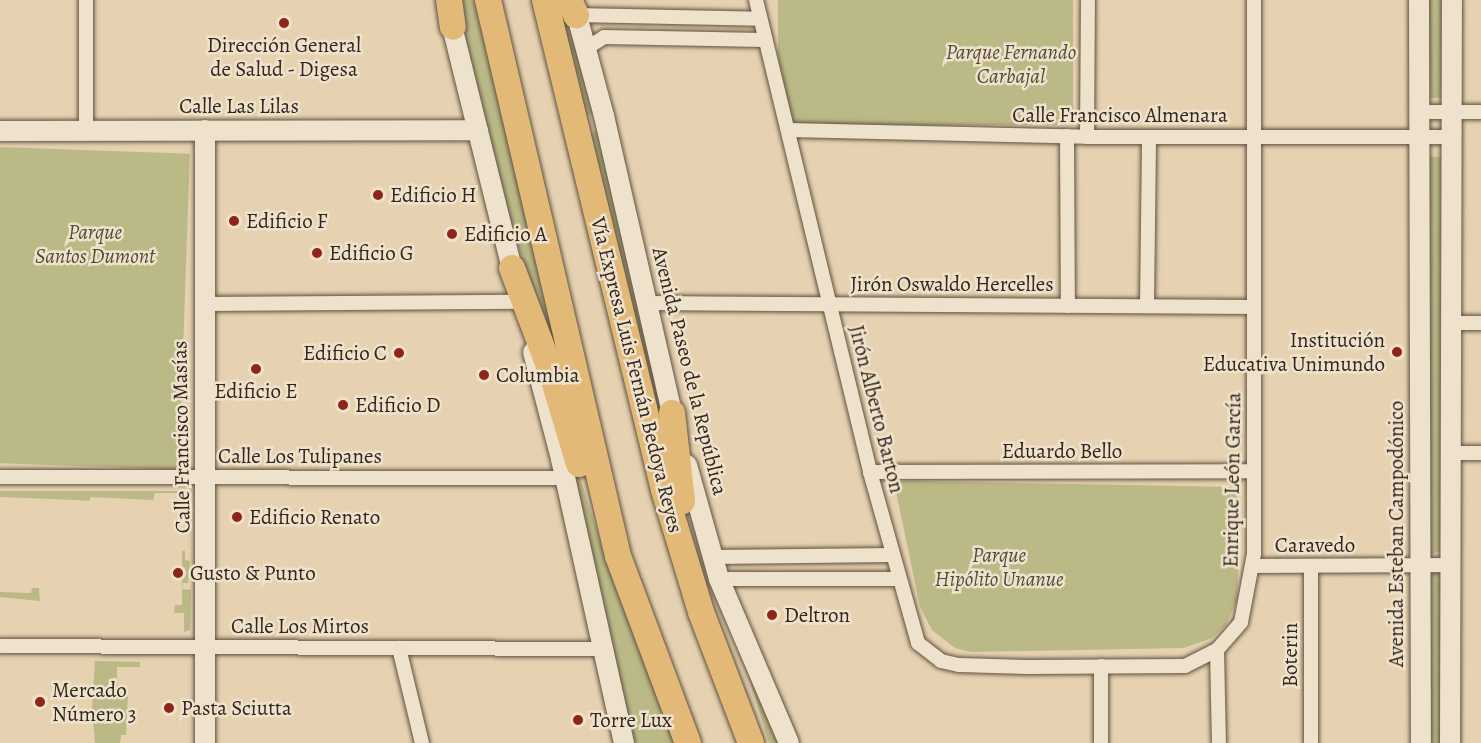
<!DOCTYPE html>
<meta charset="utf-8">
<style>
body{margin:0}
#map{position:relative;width:1481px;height:743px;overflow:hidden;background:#e6d2b0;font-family:Alegreya,serif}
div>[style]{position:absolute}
.green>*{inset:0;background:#bbba87;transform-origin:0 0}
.roads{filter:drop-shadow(0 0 2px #605141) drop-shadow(0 0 2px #605141)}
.street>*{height:14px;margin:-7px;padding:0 7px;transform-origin:7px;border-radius:7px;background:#efe2cc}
.secondary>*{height:20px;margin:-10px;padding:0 10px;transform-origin:10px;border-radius:10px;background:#efe2cc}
.highway>*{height:26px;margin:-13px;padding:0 13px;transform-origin:13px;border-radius:13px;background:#e3b978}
.dots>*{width:16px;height:16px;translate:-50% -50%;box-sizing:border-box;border:3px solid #efe2cc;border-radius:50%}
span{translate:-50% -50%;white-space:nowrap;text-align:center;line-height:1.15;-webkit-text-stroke:5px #efe2cc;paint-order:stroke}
.poi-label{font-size:21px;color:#33261c}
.left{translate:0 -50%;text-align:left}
.right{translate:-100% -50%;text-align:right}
.park-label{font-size:21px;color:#554b37;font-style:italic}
.street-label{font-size:21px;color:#33261c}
</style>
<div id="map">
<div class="green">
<div style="clip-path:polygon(459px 0,474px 0,559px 354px,551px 346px,507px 212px,465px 38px)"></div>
<div style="left:778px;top:0;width:295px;height:125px"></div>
<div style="left:1428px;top:0;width:15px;height:98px"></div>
<div style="clip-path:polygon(558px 7px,579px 57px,594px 114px,581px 116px)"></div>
<div style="clip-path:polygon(602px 130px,663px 386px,666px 448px,588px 134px)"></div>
<div style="left:0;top:147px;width:190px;height:316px;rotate:2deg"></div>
<div style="clip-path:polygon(1425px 156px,1441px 157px,1440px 551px,1427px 556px)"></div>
<div style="clip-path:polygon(544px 364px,608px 566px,677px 743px,634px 743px)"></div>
<div style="clip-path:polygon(900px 481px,1237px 487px,1240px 521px,1237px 600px,1226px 625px,1212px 638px,1184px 648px,971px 652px,955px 648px,932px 630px,920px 607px,894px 482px)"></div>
<div style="clip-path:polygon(0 491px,187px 491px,191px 499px,187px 493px,155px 493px,153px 500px,91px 497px,89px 501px,74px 500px,0 497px)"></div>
<div style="clip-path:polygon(182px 551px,185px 551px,185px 560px,190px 561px,188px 583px,183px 583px,182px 589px,191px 590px,190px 630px,184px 632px,184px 613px,174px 613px,175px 605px,182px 605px)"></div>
<div style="clip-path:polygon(1429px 572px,1441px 573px,1441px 743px,1431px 743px)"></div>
<div style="clip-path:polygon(32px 588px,39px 588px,40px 601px,0 597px,0 592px,31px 593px)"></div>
<div style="clip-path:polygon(95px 661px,140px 662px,140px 667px,117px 667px,117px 684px,128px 697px,126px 735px,121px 735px,120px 743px,95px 743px,92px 708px)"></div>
<div style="clip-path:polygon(748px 675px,752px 680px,781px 743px,769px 743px)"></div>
</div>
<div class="roads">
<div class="street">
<div style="left:86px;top:0;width:130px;rotate:90deg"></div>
<div style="left:756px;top:0;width:486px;rotate:76.4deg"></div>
<div style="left:870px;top:472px;width:178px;rotate:74.3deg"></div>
<div style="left:918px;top:643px;width:29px;rotate:38deg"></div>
<div style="left:941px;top:661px;width:18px;rotate:13deg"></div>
<div style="left:959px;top:665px;width:68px;rotate:1.7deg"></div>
<div style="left:1027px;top:667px;width:158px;rotate:-0.4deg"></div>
<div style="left:1185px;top:666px;width:36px;rotate:-27deg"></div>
<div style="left:1217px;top:650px;width:37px;rotate:-49deg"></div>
<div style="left:1241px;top:622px;width:69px;rotate:-79.2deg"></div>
<div style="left:1254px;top:554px;width:554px;rotate:-90deg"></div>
<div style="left:576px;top:15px;width:184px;rotate:1.2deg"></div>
<div style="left:585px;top:49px;width:22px;rotate:-32deg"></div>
<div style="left:604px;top:37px;width:160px;rotate:1.1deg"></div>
<div style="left:1419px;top:112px;width:62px"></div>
<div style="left:788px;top:130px;width:299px;rotate:1.3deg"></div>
<div style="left:1087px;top:137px;width:364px"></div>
<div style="left:1067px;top:136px;width:170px;rotate:89.7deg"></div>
<div style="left:1087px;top:137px;width:137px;rotate:-89.6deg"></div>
<div style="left:649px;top:303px;width:605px;rotate:0.38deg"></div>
<div style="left:204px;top:304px;width:316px;rotate:-0.4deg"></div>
<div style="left:1147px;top:306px;width:169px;rotate:-89.3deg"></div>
<div style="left:1451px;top:323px;width:30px"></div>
<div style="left:1451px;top:453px;width:30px"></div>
<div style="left:870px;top:472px;width:384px;rotate:-0.1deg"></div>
<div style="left:0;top:477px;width:564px;rotate:0.1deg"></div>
<div style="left:713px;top:557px;width:180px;rotate:-0.6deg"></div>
<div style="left:1252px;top:566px;width:198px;rotate:-0.3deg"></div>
<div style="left:1311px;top:566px;width:177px;rotate:90deg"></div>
<div style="left:719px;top:579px;width:180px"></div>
<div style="left:0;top:646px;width:600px;rotate:0.29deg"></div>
<div style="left:399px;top:648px;width:98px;rotate:76.4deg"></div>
<div style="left:1217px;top:650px;width:93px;rotate:88.8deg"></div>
<div style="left:1101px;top:743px;width:77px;rotate:-90deg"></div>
</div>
<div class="secondary">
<div style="left:1419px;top:0;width:743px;rotate:89.85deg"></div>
<div style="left:573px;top:1px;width:119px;rotate:74.9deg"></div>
<div style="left:604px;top:116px;width:317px;rotate:77.1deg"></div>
<div style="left:449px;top:14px;width:274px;rotate:76.1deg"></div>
<div style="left:205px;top:130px;width:613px;rotate:90deg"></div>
<div style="left:0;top:131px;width:478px;rotate:-0.1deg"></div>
<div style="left:533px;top:352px;width:111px;rotate:75.3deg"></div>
<div style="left:561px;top:459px;width:291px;rotate:77.5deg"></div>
<div style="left:687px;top:465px;width:118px;rotate:74.3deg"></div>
<div style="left:719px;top:579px;width:178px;rotate:66.9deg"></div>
<div style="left:1450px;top:743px;width:743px;rotate:-89.85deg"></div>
</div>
<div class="highway">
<div style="left:449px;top:0;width:27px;rotate:82deg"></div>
<div style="left:488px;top:0;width:571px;rotate:76.84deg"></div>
<div style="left:618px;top:556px;width:200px;rotate:69.5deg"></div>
<div style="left:545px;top:0;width:504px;rotate:76.35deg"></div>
<div style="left:664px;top:490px;width:127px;rotate:73.1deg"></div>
<div style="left:701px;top:612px;width:140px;rotate:69.1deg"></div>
<div style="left:569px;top:0;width:17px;rotate:65deg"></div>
<div style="left:512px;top:268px;width:113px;rotate:69.3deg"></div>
<div style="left:552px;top:374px;width:94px;rotate:73.3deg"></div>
<div style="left:672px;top:413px;width:89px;rotate:83.5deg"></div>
</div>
</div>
<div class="dots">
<div style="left:284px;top:23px;background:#8f2418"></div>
<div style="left:378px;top:195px;background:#8f2418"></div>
<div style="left:234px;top:221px;background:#8f2418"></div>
<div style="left:452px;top:234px;background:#8f2418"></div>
<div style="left:317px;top:253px;background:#8f2418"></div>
<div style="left:1397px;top:352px;background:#8f2418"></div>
<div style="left:399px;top:353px;background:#8f2418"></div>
<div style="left:256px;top:369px;background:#8f2418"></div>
<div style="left:484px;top:375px;background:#8f2418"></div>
<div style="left:343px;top:405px;background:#8f2418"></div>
<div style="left:237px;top:517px;background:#8f2418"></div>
<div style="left:178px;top:573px;background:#8f2418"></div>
<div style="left:772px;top:615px;background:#8f2418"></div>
<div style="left:40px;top:702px;background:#8f2418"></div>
<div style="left:169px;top:708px;background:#8f2418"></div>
<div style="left:578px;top:720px;background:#8f2418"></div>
</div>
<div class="poi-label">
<span style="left:284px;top:57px">Dirección General<br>de Salud - Digesa</span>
<span class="left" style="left:390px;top:195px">Edificio H</span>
<span class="left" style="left:246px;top:221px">Edificio F</span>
<span class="left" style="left:464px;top:234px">Edificio A</span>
<span class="left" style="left:329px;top:253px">Edificio G</span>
<span class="right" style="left:1385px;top:352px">Institución<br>Educativa Unimundo</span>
<span class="right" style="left:387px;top:353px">Edificio C</span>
<span class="left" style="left:496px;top:375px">Columbia</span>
<span style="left:256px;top:391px">Edificio E</span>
<span class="left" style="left:355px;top:405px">Edificio D</span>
<span class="left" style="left:249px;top:517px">Edificio Renato</span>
<span class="left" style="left:190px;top:573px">Gusto &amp; Punto</span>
<span class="left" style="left:784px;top:615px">Deltron</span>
<span class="left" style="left:52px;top:702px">Mercado<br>Número 3</span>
<span class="left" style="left:181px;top:708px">Pasta Sciutta</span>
<span class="left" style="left:590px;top:720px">Torre Lux</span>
</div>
<div class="park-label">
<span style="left:1011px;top:64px">Parque Fernando<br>Carbajal</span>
<span style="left:95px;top:244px">Parque<br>Santos Dumont</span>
<span style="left:999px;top:567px">Parque<br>Hipólito Unanue</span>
</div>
<div class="street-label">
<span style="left:239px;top:106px">Calle Las Lilas</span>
<span style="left:1120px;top:115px">Calle Francisco Almenara</span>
<span style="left:952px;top:284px">Jirón Oswaldo Hercelles</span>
<span style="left:690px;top:371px;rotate:76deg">Avenida Paseo de la República</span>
<span style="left:637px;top:375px;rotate:76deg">Vía Expresa Luis Fernán Bedoya Reyes</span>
<span style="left:877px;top:409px;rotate:76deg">Jirón Alberto Barton</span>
<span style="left:181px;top:437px;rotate:-91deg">Calle Francisco Masías</span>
<span style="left:1062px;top:451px">Eduardo Bello</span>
<span style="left:300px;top:456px">Calle Los Tulipanes</span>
<span style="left:1232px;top:480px;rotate:-89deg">Enrique León García</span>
<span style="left:1396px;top:534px;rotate:-90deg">Avenida Esteban Campodónico</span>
<span style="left:1315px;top:545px">Caravedo</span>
<span style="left:300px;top:626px">Calle Los Mirtos</span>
<span style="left:1290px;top:655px;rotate:-90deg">Boterin</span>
</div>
</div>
